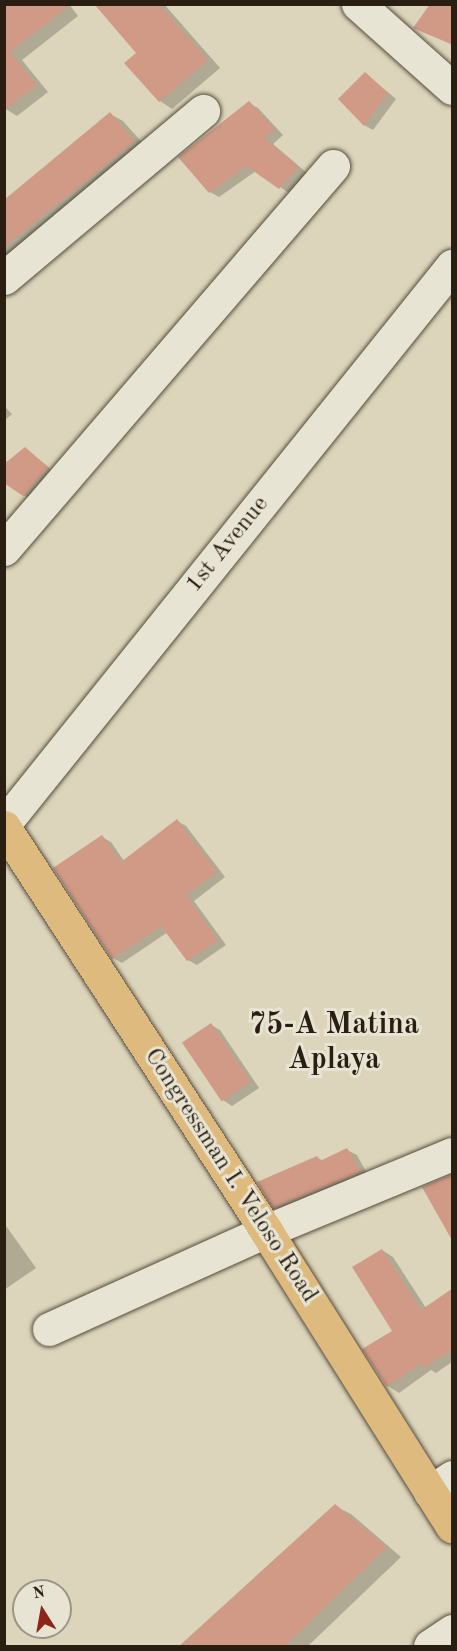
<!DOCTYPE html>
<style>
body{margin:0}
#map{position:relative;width:457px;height:1651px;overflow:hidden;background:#dcd5bb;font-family:"Old Standard TT",serif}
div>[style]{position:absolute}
.shadow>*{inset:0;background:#0003}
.building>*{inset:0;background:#d09a86;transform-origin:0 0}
.roads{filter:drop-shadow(0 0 2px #564c3d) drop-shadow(0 0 2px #564c3d)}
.minor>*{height:33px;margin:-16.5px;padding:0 16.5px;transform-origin:16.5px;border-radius:16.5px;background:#e8e4d3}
.major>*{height:33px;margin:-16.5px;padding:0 16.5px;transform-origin:16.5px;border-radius:16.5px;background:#deba7e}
span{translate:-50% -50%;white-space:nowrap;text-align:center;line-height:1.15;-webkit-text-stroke:6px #e8e4d3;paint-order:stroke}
.street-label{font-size:24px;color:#2a1e13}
.district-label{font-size:30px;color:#2a1e13;font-weight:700}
.frame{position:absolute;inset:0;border:6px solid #2a1e13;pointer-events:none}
.north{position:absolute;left:12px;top:1579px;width:60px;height:60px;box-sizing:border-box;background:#e8e4d3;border:2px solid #9c9586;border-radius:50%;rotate:349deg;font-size:16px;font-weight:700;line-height:24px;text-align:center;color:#2a1e13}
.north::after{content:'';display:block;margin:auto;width:21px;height:27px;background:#8f2418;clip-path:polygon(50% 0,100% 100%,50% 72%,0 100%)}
</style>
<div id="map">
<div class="shadow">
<div style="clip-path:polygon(4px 4px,69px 4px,78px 16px,22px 60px,48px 92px,17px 116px,4px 108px)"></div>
<div style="clip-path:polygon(96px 4px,164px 4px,220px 68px,172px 109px,160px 101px,138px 53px)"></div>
<div style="clip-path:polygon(366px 74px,396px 99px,373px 130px,364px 125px)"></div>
<div style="clip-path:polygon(249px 103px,258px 108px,283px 135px,273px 144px,307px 173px,289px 193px,256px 171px,219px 197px,210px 192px)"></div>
<div style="clip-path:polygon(110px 114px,123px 121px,147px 148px,4px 264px,4px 201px)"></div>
<div style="clip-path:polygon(4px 406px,12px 414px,4px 421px)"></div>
<div style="clip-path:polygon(25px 449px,56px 473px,33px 500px,23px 495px)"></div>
<div style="clip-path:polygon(177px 821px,186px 826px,225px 877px,194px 901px,226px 945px,197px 965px,188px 960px,168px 932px,122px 963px,113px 958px,102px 837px,111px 842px,124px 861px)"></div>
<div style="clip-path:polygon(211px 1025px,220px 1030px,259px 1088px,232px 1106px,223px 1100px,184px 1044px)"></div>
<div style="clip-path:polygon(347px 1150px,357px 1155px,369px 1177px,284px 1212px,274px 1207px,317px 1157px,323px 1161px)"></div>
<div style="clip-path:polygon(4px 1223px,36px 1268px,4px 1290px)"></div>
<div style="clip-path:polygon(382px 1250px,393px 1257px,426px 1308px,452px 1292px,452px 1362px,436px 1373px,431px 1370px,399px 1393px,388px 1386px,394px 1332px)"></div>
<div style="clip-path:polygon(335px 1506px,351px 1514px,401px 1557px,308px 1646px,180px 1646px)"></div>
</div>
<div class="building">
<div style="clip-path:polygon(4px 4px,71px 4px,10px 52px,37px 85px,4px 110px)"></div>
<div style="clip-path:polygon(94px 4px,159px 4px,208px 60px,159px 102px,124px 63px,136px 53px)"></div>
<div style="clip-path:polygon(430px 4px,453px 4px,453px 45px,413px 28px)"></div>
<div style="clip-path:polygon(365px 72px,388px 93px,364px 126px,338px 99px)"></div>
<div style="clip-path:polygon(249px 101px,275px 129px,265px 138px,299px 167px,279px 189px,246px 166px,209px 193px,178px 157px)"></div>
<div style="clip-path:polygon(110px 112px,135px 141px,4px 247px,4px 200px)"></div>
<div style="clip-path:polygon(25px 447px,48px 467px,23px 496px,4px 483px,4px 464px)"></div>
<div style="clip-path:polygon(177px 819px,217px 872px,186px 895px,218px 940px,187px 961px,161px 926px,112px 959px,53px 868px,102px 835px,121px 862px)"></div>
<div style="left:211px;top:1023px;width:71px;height:35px;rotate:56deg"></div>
<div style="clip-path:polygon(347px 1148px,361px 1172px,273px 1208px,257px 1182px,317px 1156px,320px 1161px)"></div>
<div style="clip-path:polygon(453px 1174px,453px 1242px,422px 1187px)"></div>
<div style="clip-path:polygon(382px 1249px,421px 1310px,453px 1288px,453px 1349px,424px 1368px,421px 1363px,387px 1387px,362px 1349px,392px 1331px,352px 1267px)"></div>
<div style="clip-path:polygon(335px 1504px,387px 1547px,284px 1647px,178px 1647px)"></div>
</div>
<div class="roads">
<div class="minor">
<div style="left:358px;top:4px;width:126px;rotate:41.8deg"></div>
<div style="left:4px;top:278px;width:260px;rotate:-40deg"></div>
<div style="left:4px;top:549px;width:505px;rotate:-49.34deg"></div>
<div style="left:4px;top:824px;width:716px;rotate:-51.24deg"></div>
<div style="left:49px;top:1329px;width:238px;rotate:-24.3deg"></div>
<div style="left:266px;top:1231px;width:201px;rotate:-22.5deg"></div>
<div style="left:430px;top:1492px;width:27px;rotate:-34deg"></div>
<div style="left:430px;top:1646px;width:27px;rotate:-34deg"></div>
</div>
<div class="major">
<div style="left:4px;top:827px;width:482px;rotate:57deg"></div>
<div style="left:266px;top:1231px;width:349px;rotate:57.8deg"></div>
</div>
</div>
<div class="street-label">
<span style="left:228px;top:545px;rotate:-51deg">1st Avenue</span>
<span style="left:230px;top:1176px;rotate:57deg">Congressman I. Veloso Road</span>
</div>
<div class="district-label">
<span style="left:334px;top:1042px">75-A Matina<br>Aplaya</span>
</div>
<div class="frame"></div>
<div class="north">N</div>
</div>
